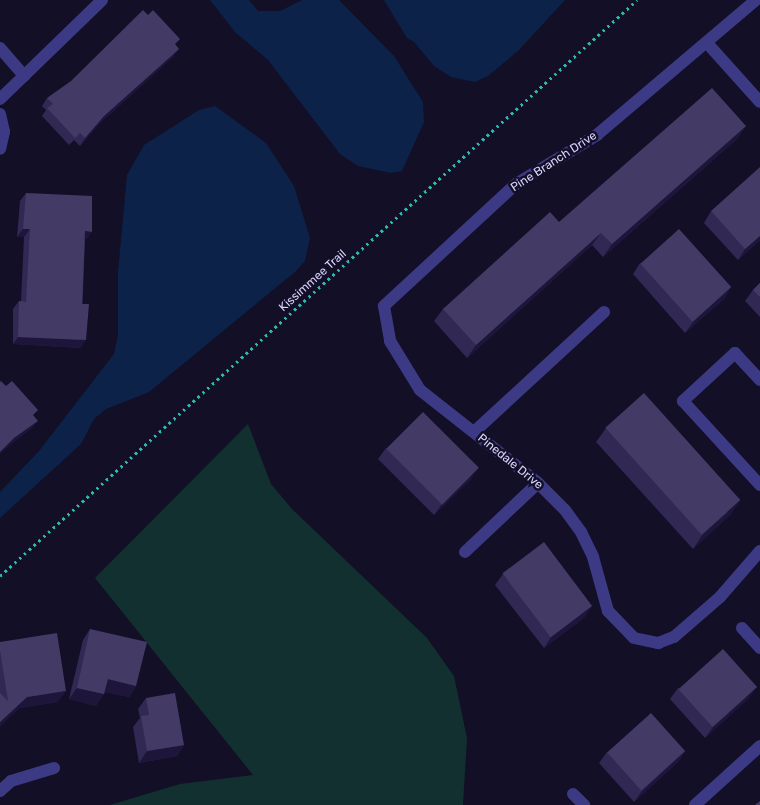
<!DOCTYPE html>
<style>
body{margin:0}
#map{position:relative;width:760px;height:805px;overflow:hidden;background:#130f26;font-family:Rubik,sans-serif}
div>[style]{position:absolute}
.green>*{inset:0;background:#12302f}
.water>*{inset:0;background:#0c2248}
.path>*{height:3px;margin-top:-1.5px;transform-origin:0;background:repeating-linear-gradient(90deg,#2fb8b0 0 2.5px,transparent 0 6.5px)}
.minor>*{height:12px;margin:-6px;padding:0 6px;transform-origin:6px;border-radius:6px;background:#3d3a85}
.wall>*{inset:0;background:#312854}
.shaded-wall>*{inset:0;background:#1d163a}
.building>*{inset:0;background:#433a66;transform-origin:0 0}
span{translate:-50% -50%;white-space:nowrap;text-align:center;line-height:1.15;-webkit-text-stroke:5px #130f26;paint-order:stroke}
.street-label{font-size:12px;color:#d9d4ff}
</style>
<div id="map">
<div class="green">
<div style="clip-path:polygon(248px 424px,271px 484px,292px 509px,427px 638px,454px 676px,467px 738px,463px 805px,110px 805px,180px 784px,253px 775px,95px 578px)"></div>
</div>
<div class="water">
<div style="clip-path:polygon(210px 0,249px 0,258px 11px,280px 11px,302px 0,339px 0,394px 56px,423px 102px,424px 122px,402px 171px,391px 173px,358px 166px,340px 154px,268px 60px,235px 32px)"></div>
<div style="clip-path:polygon(384px 0,565px 0,518px 51px,488px 76px,475px 82px,451px 77px,434px 66px,414px 42px,407px 38px)"></div>
<div style="clip-path:polygon(215px 106px,266px 143px,294px 186px,310px 238px,305px 261px,296px 271px,149px 392px,106px 409px,94px 419px,81px 444px,0 518px,0 492px,39px 451px,114px 354px,118px 335px,118px 272px,127px 175px,144px 145px,199px 110px)"></div>
</div>
<div class="path">
<div style="left:0;top:576px;width:859px;rotate:-42.12deg"></div>
</div>
<div class="minor">
<div style="left:756px;top:0;width:209px;rotate:139.7deg"></div>
<div style="left:597px;top:135px;width:95px;rotate:148.8deg"></div>
<div style="left:516px;top:184px;width:180px;rotate:137.3deg"></div>
<div style="left:384px;top:306px;width:36px;rotate:80deg"></div>
<div style="left:390px;top:341px;width:57px;rotate:58.5deg"></div>
<div style="left:420px;top:390px;width:150px;rotate:38.2deg"></div>
<div style="left:538px;top:483px;width:38px;rotate:45deg"></div>
<div style="left:565px;top:510px;width:27px;rotate:54deg"></div>
<div style="left:581px;top:532px;width:28px;rotate:64deg"></div>
<div style="left:593px;top:557px;width:56px;rotate:74.5deg"></div>
<div style="left:608px;top:611px;width:37px;rotate:46deg"></div>
<div style="left:634px;top:638px;width:25px;rotate:12deg"></div>
<div style="left:658px;top:643px;width:17px;rotate:-21deg"></div>
<div style="left:674px;top:637px;width:61px;rotate:-41deg"></div>
<div style="left:720px;top:597px;width:61px;rotate:-49deg"></div>
<div style="left:707px;top:43px;width:79px;rotate:48.1deg"></div>
<div style="left:0;top:48px;width:37px;rotate:49deg"></div>
<div style="left:0;top:99px;width:142px;rotate:-44.1deg"></div>
<div style="left:0;top:114px;width:18px;rotate:77deg"></div>
<div style="left:4px;top:132px;width:17px;rotate:103deg"></div>
<div style="left:760px;top:380px;width:37px;rotate:-133deg"></div>
<div style="left:735px;top:353px;width:71px;rotate:137.3deg"></div>
<div style="left:683px;top:401px;width:114px;rotate:47.5deg"></div>
<div style="left:474px;top:432px;width:177px;rotate:-42.7deg"></div>
<div style="left:465px;top:552px;width:100px;rotate:-43.4deg"></div>
<div style="left:742px;top:628px;width:27px;rotate:48deg"></div>
<div style="left:0;top:791px;width:15px;rotate:-42deg"></div>
<div style="left:11px;top:781px;width:45px;rotate:-16.8deg"></div>
<div style="left:573px;top:794px;width:16px;rotate:45deg"></div>
<div style="left:695px;top:805px;width:88px;rotate:-42.2deg"></div>
</div>
<div class="wall">
<div style="clip-path:polygon(176px 45px,174px 56px,99px 124px,80px 146px,74px 140px,69px 145px,42px 116px,46px 110px,42px 106px,47px 98px)"></div>
<div style="clip-path:polygon(746px 126px,737px 139px,603px 257px,592px 245px,467px 358px,434px 321px,443px 309px,559px 222px)"></div>
<div style="clip-path:polygon(26px 193px,87px 239px,85px 239px,81px 348px,13px 344px,13px 309px,19px 301px,21px 301px,24px 237px,17px 237px,20px 201px)"></div>
<div style="clip-path:polygon(711px 211px,760px 240px,738px 260px,704px 223px)"></div>
<div style="clip-path:polygon(640px 263px,731px 287px,724px 299px,685px 333px,633px 274px)"></div>
<div style="clip-path:polygon(760px 283px,760px 317px,745px 301px,753px 290px)"></div>
<div style="clip-path:polygon(606px 428px,731px 514px,693px 549px,596px 442px)"></div>
<div style="clip-path:polygon(386px 448px,471px 479px,434px 515px,378px 459px)"></div>
<div style="clip-path:polygon(503px 574px,585px 617px,544px 648px,495px 585px)"></div>
<div style="clip-path:polygon(90px 629px,136px 686px,129px 697px,105px 692px,96px 706px,69px 699px,83px 640px)"></div>
<div style="clip-path:polygon(0 650px,58px 702px,19px 708px,0 726px)"></div>
<div style="clip-path:polygon(678px 688px,749px 698px,705px 738px,670px 699px)"></div>
<div style="clip-path:polygon(146px 698px,184px 745px,177px 756px,139px 763px,133px 727px,140px 718px,138px 709px)"></div>
<div style="clip-path:polygon(685px 751px,678px 762px,634px 802px,599px 763px,607px 752px)"></div>
</div>
<div class="shaded-wall">
<div style="clip-path:polygon(179px 49px,174px 56px,99px 124px,80px 146px,85px 138px,104px 116px)"></div>
<div style="clip-path:polygon(746px 126px,737px 139px,603px 257px,612px 244px)"></div>
<div style="clip-path:polygon(23px 229px,30px 229px,24px 237px,17px 237px)"></div>
<div style="clip-path:polygon(85px 231px,92px 232px,87px 239px,80px 239px)"></div>
<div style="clip-path:polygon(601px 233px,592px 245px,467px 358px,476px 345px)"></div>
<div style="clip-path:polygon(760px 236px,760px 240px,738px 260px,745px 249px)"></div>
<div style="clip-path:polygon(731px 287px,724px 299px,685px 333px,693px 322px)"></div>
<div style="clip-path:polygon(18px 337px,86px 340px,81px 348px,13px 344px)"></div>
<div style="clip-path:polygon(38px 421px,32px 428px,9px 446px,0 454px,0 452px,14px 438px)"></div>
<div style="clip-path:polygon(479px 468px,471px 479px,434px 515px,442px 504px)"></div>
<div style="clip-path:polygon(741px 500px,731px 514px,693px 549px,703px 534px)"></div>
<div style="clip-path:polygon(592px 606px,585px 617px,544px 648px,551px 637px)"></div>
<div style="clip-path:polygon(108px 679px,136px 686px,129px 697px,100px 691px)"></div>
<div style="clip-path:polygon(757px 687px,749px 698px,705px 738px,713px 727px)"></div>
<div style="clip-path:polygon(77px 688px,104px 694px,96px 706px,69px 699px)"></div>
<div style="clip-path:polygon(66px 691px,58px 702px,19px 708px,0 726px,0 722px,27px 697px)"></div>
<div style="clip-path:polygon(184px 745px,177px 756px,139px 763px,147px 751px)"></div>
<div style="clip-path:polygon(685px 751px,678px 762px,634px 802px,642px 791px)"></div>
</div>
<div class="building">
<div style="clip-path:polygon(143px 10px,148px 15px,153px 10px,180px 39px,175px 44px,179px 49px,104px 116px,85px 138px,80px 133px,75px 138px,47px 108px,53px 104px,47px 98px,71px 81px)"></div>
<div style="clip-path:polygon(712px 88px,746px 126px,612px 244px,601px 233px,476px 345px,443px 309px,550px 212px,559px 222px)"></div>
<div style="clip-path:polygon(760px 167px,760px 236px,745px 249px,711px 211px)"></div>
<div style="clip-path:polygon(26px 193px,92px 196px,92px 232px,85px 231px,82px 304px,89px 304px,86px 340px,18px 337px,19px 301px,26px 302px,30px 229px,23px 229px)"></div>
<div style="left:679px;top:229px;width:78px;height:52px;rotate:48deg"></div>
<div style="clip-path:polygon(760px 283px,760px 297px,753px 290px)"></div>
<div style="clip-path:polygon(1px 381px,6px 386px,12px 381px,38px 410px,33px 415px,38px 421px,14px 438px,0 452px,0 382px)"></div>
<div style="left:644px;top:393px;width:144px;height:52px;rotate:48deg"></div>
<div style="left:423px;top:412px;width:79px;height:52px;rotate:45deg"></div>
<div style="left:544px;top:542px;width:80px;height:52px;rotate:53deg"></div>
<div style="clip-path:polygon(90px 629px,147px 642px,136px 686px,108px 679px,104px 694px,77px 688px)"></div>
<div style="clip-path:polygon(57px 633px,66px 691px,27px 697px,0 722px,0 693px,8px 701px,0 650px,0 642px)"></div>
<div style="left:723px;top:649px;width:51px;height:60px;rotate:48deg"></div>
<div style="clip-path:polygon(175px 693px,184px 745px,147px 751px,141px 716px,149px 715px,146px 698px)"></div>
<div style="left:651px;top:713px;width:51px;height:59px;rotate:48deg"></div>
<div style="clip-path:polygon(760px 801px,760px 805px,755px 805px)"></div>
</div>
<div class="street-label">
<span style="left:554px;top:162px;rotate:-33deg">Pine Branch Drive</span>
<span style="left:313px;top:281px;rotate:-42deg">Kissimmee Trail</span>
<span style="left:510px;top:462px;rotate:39deg">Pinedale Drive</span>
</div>
</div>
